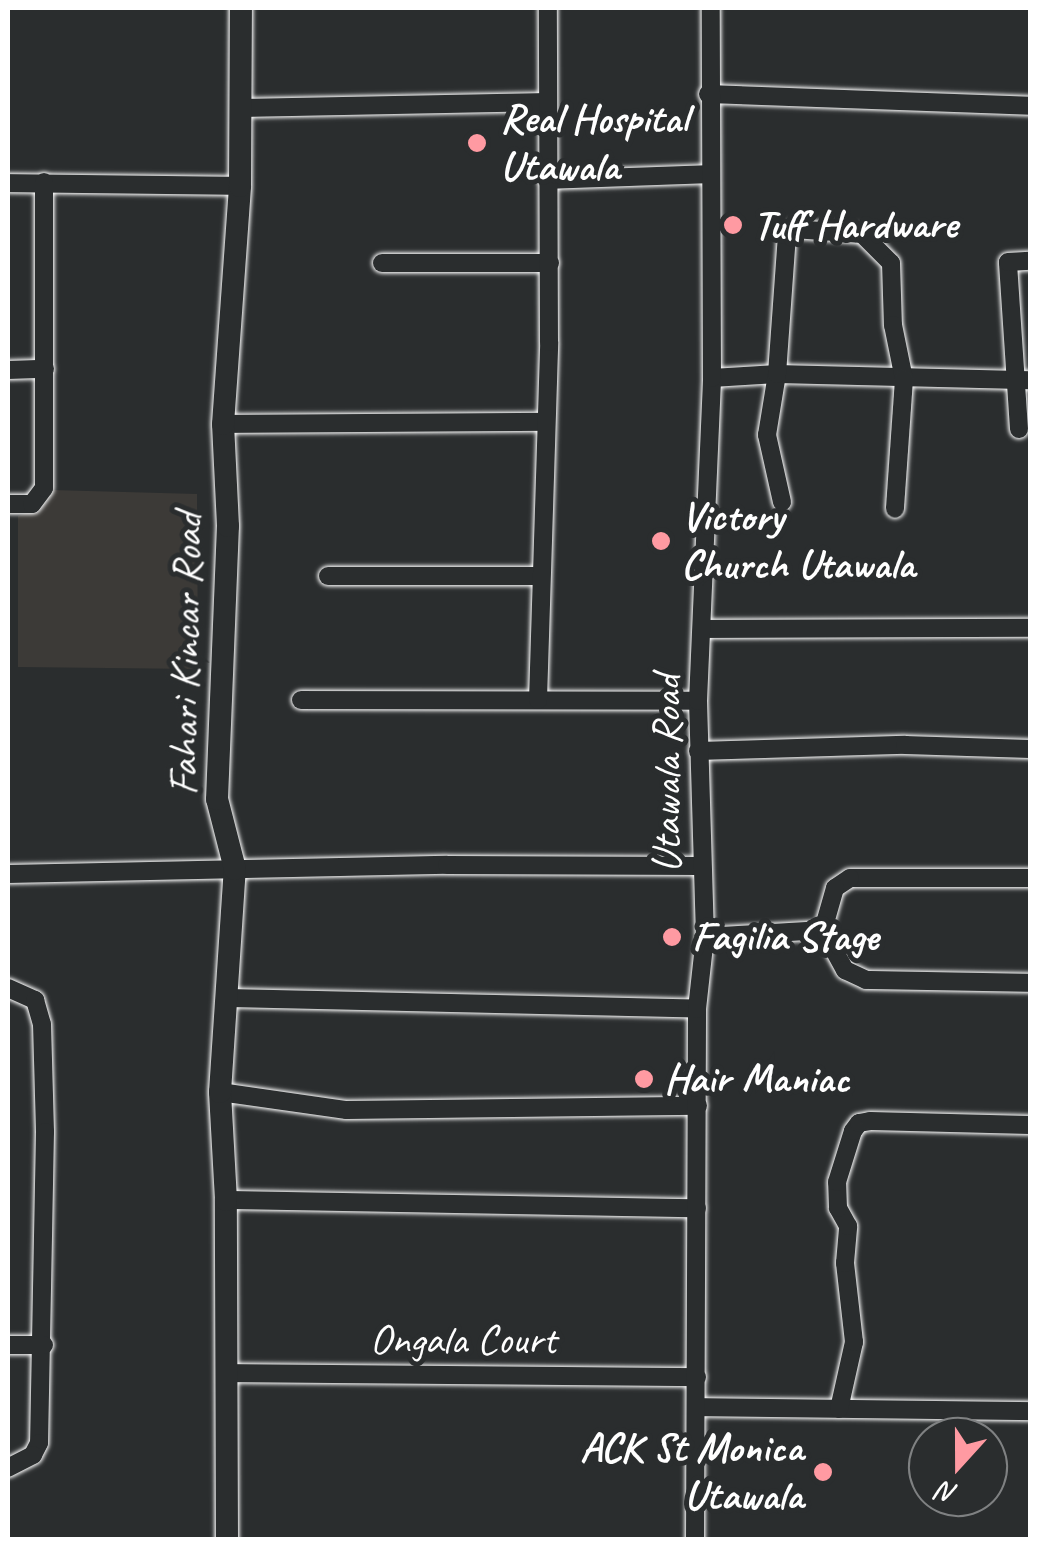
<!DOCTYPE html>
<style>
body{margin:0}
#map{position:relative;width:1038px;height:1547px;overflow:hidden;background:#2a2d2e;font-family:Caveat,sans-serif}
div>[style]{position:absolute}
.built>*{inset:0;background:#3c3a37}
.roads{filter:drop-shadow(0 0 2px #fff) drop-shadow(0 0 2px #fff)}
.minor>*{height:18px;margin:-9px;padding:0 9px;transform-origin:9px;border-radius:9px;background:#2a2d2e}
.tertiary>*{height:22px;margin:-11px;padding:0 11px;transform-origin:11px;border-radius:11px;background:#2a2d2e}
.dots>*{width:28px;height:28px;translate:-50% -50%;box-sizing:border-box;border:5px solid #2a2d2e;border-radius:50%}
span{translate:-50% -50%;white-space:nowrap;text-align:center;line-height:1.15;-webkit-text-stroke:10px #2a2d2e;paint-order:stroke}
.poi-label{font-size:42px;color:#fff;font-weight:700}
.left{translate:0 -50%;text-align:left}
.right{translate:-100% -50%;text-align:right}
.street-label{font-size:42px;color:#fff}
.frame{position:absolute;inset:0;border:10px solid #fff;pointer-events:none}
.north{position:absolute;left:908px;top:1417px;width:100px;height:100px;box-sizing:border-box;background:#2a2d2e;border:2px solid #7f8182;border-radius:50%;rotate:201deg;font-size:28px;font-weight:700;line-height:40px;text-align:center;color:#fff}
.north::after{content:'';display:block;margin:auto;width:35px;height:45px;background:#ff9aa2;clip-path:polygon(50% 0,100% 100%,50% 72%,0 100%)}
</style>
<div id="map">
<div class="built">
<div style="clip-path:polygon(52px 490px,197px 494px,198px 669px,18px 667px,18px 516px,37px 510px)"></div>
</div>
<div class="roads">
<div class="minor">
<div style="left:708px;top:94px;width:322px;rotate:2.1deg"></div>
<div style="left:241px;top:108px;width:307px;rotate:-1.1deg"></div>
<div style="left:547px;top:180px;width:164px;rotate:-2.1deg"></div>
<div style="left:8px;top:183px;width:232px;rotate:0.7deg"></div>
<div style="left:382px;top:263px;width:168px"></div>
<div style="left:8px;top:370px;width:37px;rotate:-2deg"></div>
<div style="left:712px;top:378px;width:65px;rotate:-3.5deg"></div>
<div style="left:777px;top:374px;width:253px;rotate:1.4deg"></div>
<div style="left:223px;top:424px;width:323px;rotate:-0.4deg"></div>
<div style="left:1019px;top:429px;width:167px;rotate:-93.8deg"></div>
<div style="left:1008px;top:262px;width:22px;rotate:-3deg"></div>
<div style="left:782px;top:502px;width:69px;rotate:-102.6deg"></div>
<div style="left:767px;top:435px;width:62px;rotate:-80.7deg"></div>
<div style="left:777px;top:374px;width:140px;rotate:-85.9deg"></div>
<div style="left:787px;top:234px;width:9px;rotate:-36deg"></div>
<div style="left:794px;top:229px;width:68px;rotate:4.2deg"></div>
<div style="left:862px;top:234px;width:41px;rotate:45deg"></div>
<div style="left:891px;top:263px;width:62px;rotate:88.2deg"></div>
<div style="left:893px;top:325px;width:55px;rotate:78.5deg"></div>
<div style="left:904px;top:379px;width:130px;rotate:94deg"></div>
<div style="left:8px;top:504px;width:24px"></div>
<div style="left:32px;top:504px;width:20px;rotate:-53deg"></div>
<div style="left:44px;top:488px;width:306px;rotate:-90deg"></div>
<div style="left:328px;top:576px;width:213px"></div>
<div style="left:703px;top:629px;width:327px;rotate:-0.2deg"></div>
<div style="left:301px;top:700px;width:397px;rotate:0.1deg"></div>
<div style="left:538px;top:700px;width:358px;rotate:-88.2deg"></div>
<div style="left:549px;top:342px;width:334px;rotate:-90.2deg"></div>
<div style="left:698px;top:751px;width:207px;rotate:-1.7deg"></div>
<div style="left:905px;top:745px;width:125px;rotate:1.8deg"></div>
<div style="left:8px;top:874px;width:439px;rotate:-1.2deg"></div>
<div style="left:447px;top:865px;width:254px;rotate:0.2deg"></div>
<div style="left:1030px;top:878px;width:180px;rotate:180deg"></div>
<div style="left:850px;top:878px;width:18px;rotate:146deg"></div>
<div style="left:835px;top:888px;width:44px;rotate:105.9deg"></div>
<div style="left:823px;top:930px;width:46px;rotate:61.2deg"></div>
<div style="left:845px;top:970px;width:23px;rotate:25deg"></div>
<div style="left:866px;top:980px;width:164px;rotate:1deg"></div>
<div style="left:705px;top:937px;width:118px;rotate:-3.4deg"></div>
<div style="left:8px;top:988px;width:30px;rotate:24deg"></div>
<div style="left:35px;top:1000px;width:25px;rotate:74deg"></div>
<div style="left:42px;top:1024px;width:108px;rotate:88.4deg"></div>
<div style="left:45px;top:1132px;width:311px;rotate:91.1deg"></div>
<div style="left:39px;top:1443px;width:13px;rotate:117deg"></div>
<div style="left:33px;top:1455px;width:28px;rotate:153deg"></div>
<div style="left:227px;top:998px;width:470px;rotate:1.3deg"></div>
<div style="left:220px;top:1092px;width:128px;rotate:8.1deg"></div>
<div style="left:347px;top:1110px;width:351px;rotate:-0.7deg"></div>
<div style="left:226px;top:1200px;width:471px;rotate:1deg"></div>
<div style="left:8px;top:1345px;width:36px"></div>
<div style="left:227px;top:1373px;width:470px;rotate:0.5deg"></div>
<div style="left:697px;top:1407px;width:333px;rotate:0.7deg"></div>
<div style="left:839px;top:1409px;width:69px;rotate:-77.4deg"></div>
<div style="left:854px;top:1342px;width:80px;rotate:-96.5deg"></div>
<div style="left:845px;top:1263px;width:37px;rotate:-85deg"></div>
<div style="left:848px;top:1226px;width:21px;rotate:-119deg"></div>
<div style="left:838px;top:1208px;width:26px;rotate:-92deg"></div>
<div style="left:837px;top:1182px;width:53px;rotate:-72.6deg"></div>
<div style="left:853px;top:1131px;width:10px;rotate:-53deg"></div>
<div style="left:859px;top:1123px;width:11px;rotate:-10deg"></div>
<div style="left:870px;top:1121px;width:160px;rotate:1.4deg"></div>
<div style="left:695px;top:1540px;width:531px;rotate:-89.78deg"></div>
<div style="left:697px;top:1009px;width:72px;rotate:-83.7deg"></div>
<div style="left:705px;top:937px;width:236px;rotate:-91.7deg"></div>
<div style="left:698px;top:701px;width:323px;rotate:-87.5deg"></div>
<div style="left:712px;top:378px;width:370px;rotate:-90.2deg"></div>
</div>
<div class="tertiary">
<div style="left:227px;top:1540px;width:340px;rotate:-90.2deg"></div>
<div style="left:226px;top:1200px;width:108px;rotate:-93.2deg"></div>
<div style="left:220px;top:1092px;width:224px;rotate:-86.2deg"></div>
<div style="left:235px;top:869px;width:72px;rotate:-104.4deg"></div>
<div style="left:217px;top:799px;width:273px;rotate:-87.7deg"></div>
<div style="left:228px;top:526px;width:102px;rotate:-92.8deg"></div>
<div style="left:223px;top:424px;width:239px;rotate:-85.9deg"></div>
<div style="left:240px;top:186px;width:178px;rotate:-89.7deg"></div>
</div>
</div>
<div class="dots">
<div style="left:477px;top:143px;background:#ff9aa2"></div>
<div style="left:733px;top:225px;background:#ff9aa2"></div>
<div style="left:661px;top:541px;background:#ff9aa2"></div>
<div style="left:672px;top:937px;background:#ff9aa2"></div>
<div style="left:644px;top:1079px;background:#ff9aa2"></div>
<div style="left:823px;top:1472px;background:#ff9aa2"></div>
</div>
<div class="poi-label">
<span class="left" style="left:500px;top:143px">Real Hospital<br>Utawala</span>
<span class="left" style="left:753px;top:225px">Tuff Hardware</span>
<span class="left" style="left:681px;top:541px">Victory<br>Church Utawala</span>
<span class="left" style="left:692px;top:937px">Fagilia Stage</span>
<span class="left" style="left:664px;top:1079px">Hair Maniac</span>
<span class="right" style="left:803px;top:1472px">ACK St Monica<br>Utawala</span>
</div>
<div class="street-label">
<span style="left:186px;top:654px;rotate:-89deg">Fahari Kincar Road</span>
<span style="left:667px;top:774px;rotate:-90deg">Utawala Road</span>
<span style="left:463px;top:1340px">Ongala Court</span>
</div>
<div class="frame"></div>
<div class="north">N</div>
</div>
